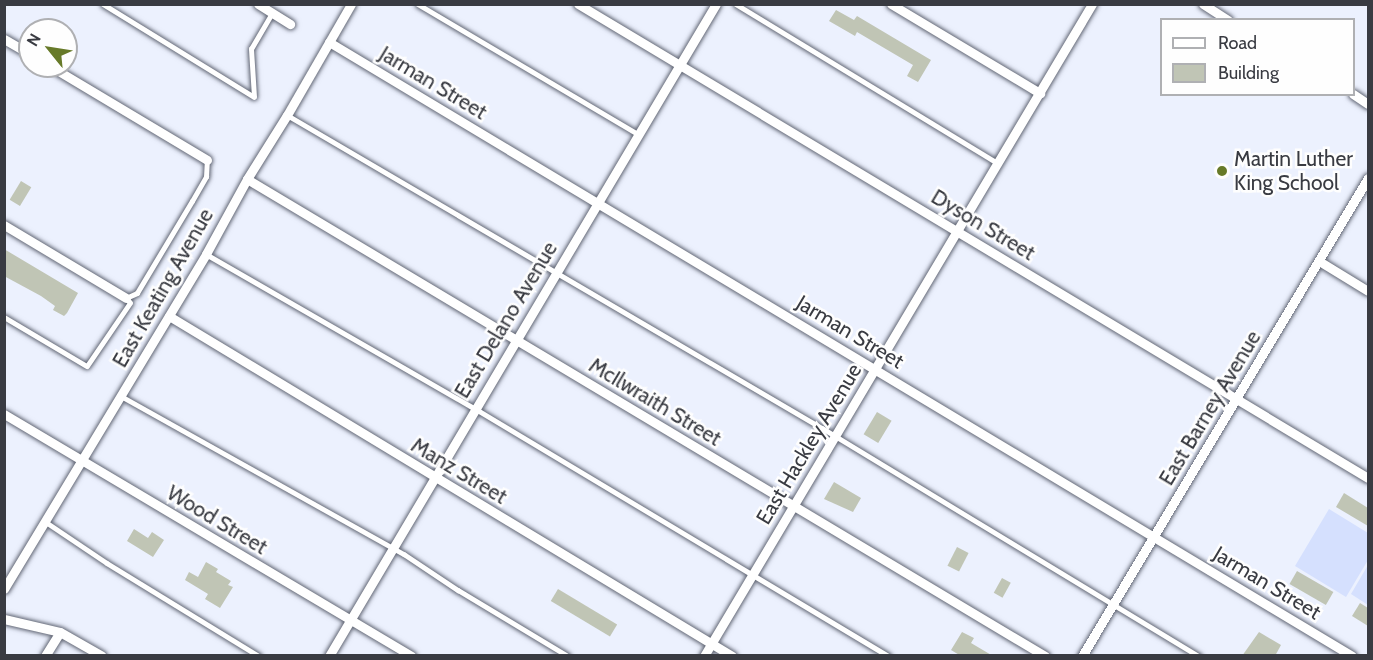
<!DOCTYPE html>
<style>
body{margin:0}
#map{position:relative;width:1373px;height:660px;overflow:hidden;background:#ecf1fe;font-family:Cabin,sans-serif}
div>[style]{position:absolute}
.green>*{inset:0;background:#d5e0fe}
.building>*{inset:0;background:#c0c5b5;transform-origin:0 0}
.roads{filter:drop-shadow(0 0 2px #626775) drop-shadow(0 0 2px #626775)}
.lane>*{height:4.5px;margin:-2.25px;padding:0 2.25px;transform-origin:2.25px;border-radius:2.25px;background:#fff}
.street>*{height:9px;margin:-4.5px;padding:0 4.5px;transform-origin:4.5px;border-radius:4.5px;background:#fff}
.dots>*{width:16px;height:16px;translate:-50% -50%;box-sizing:border-box;border:3px solid #fefefe;border-radius:50%}
span{translate:-50% -50%;white-space:nowrap;text-align:center;line-height:1.15;-webkit-text-stroke:5px #fefefe;paint-order:stroke}
.street-label{font-size:21px;color:#393b42}
.poi-label{font-size:21px;color:#393b42}
.left{translate:0 -50%;text-align:left}
.frame{position:absolute;inset:0;border:6px solid #393b42;pointer-events:none}
.legend{position:absolute;left:1160px;top:18px;width:195px;height:78px;box-sizing:border-box;background:#fefefe;border:2px solid #afb0b3;margin:0;padding:8px 10px;list-style:none;font-size:18px;color:#393b42}
.legend li{display:flex;align-items:center;gap:12px;height:30px}
.legend b{width:30px;border:2px solid #afb0b3}
.north{position:absolute;left:18px;top:18px;width:60px;height:60px;box-sizing:border-box;background:#fefefe;border:2px solid #afb0b3;border-radius:50%;rotate:300deg;font-size:16px;font-weight:700;line-height:24px;text-align:center;color:#393b42}
.north::after{content:'';display:block;margin:auto;width:21px;height:27px;background:#677a29;clip-path:polygon(50% 0,100% 100%,50% 72%,0 100%)}
</style>
<div id="map">
<div class="green">
<div style="clip-path:polygon(1329px 509px,1368px 533px,1368px 560px,1346px 597px,1295px 566px)"></div>
<div style="clip-path:polygon(1368px 565px,1368px 605px,1351px 594px)"></div>
</div>
<div class="building">
<div style="clip-path:polygon(836px 10px,854px 20px,857px 16px,931px 60px,918px 82px,907px 76px,913px 65px,857px 32px,855px 36px,829px 21px)"></div>
<div style="left:21px;top:181px;width:12px;height:22px;rotate:31deg"></div>
<div style="clip-path:polygon(4px 249px,78px 293px,67px 313px,64px 316px,53px 310px,55px 306px,41px 296px,4px 276px)"></div>
<div style="left:877px;top:412px;width:17px;height:26px;rotate:31deg"></div>
<div style="clip-path:polygon(834px 482px,861px 498px,853px 512px,824px 499px)"></div>
<div style="clip-path:polygon(1344px 493px,1368px 508px,1368px 526px,1336px 507px)"></div>
<div style="clip-path:polygon(134px 529px,148px 538px,152px 532px,164px 540px,153px 557px,127px 541px)"></div>
<div style="left:957px;top:547px;width:13px;height:21px;rotate:27deg"></div>
<div style="clip-path:polygon(206px 562px,218px 569px,216px 572px,231px 581px,228px 585px,233px 587px,220px 608px,205px 599px,208px 594px,185px 580px,189px 572px,198px 577px)"></div>
<div style="left:1297px;top:571px;width:42px;height:15px;rotate:30deg"></div>
<div style="left:1002px;top:578px;width:10px;height:17px;rotate:29deg"></div>
<div style="left:558px;top:589px;width:69px;height:14px;rotate:31deg"></div>
<div style="clip-path:polygon(1360px 603px,1368px 608px,1368px 626px,1352px 616px)"></div>
<div style="clip-path:polygon(962px 632px,974px 638px,971px 643px,993px 656px,961px 656px,951px 650px)"></div>
<div style="clip-path:polygon(1259px 632px,1281px 645px,1275px 656px,1242px 656px)"></div>
</div>
<div class="roads">
<div class="lane">
<div style="left:103px;top:4px;width:177px;rotate:31.6deg"></div>
<div style="left:254px;top:97px;width:48px;rotate:-93.6deg"></div>
<div style="left:251px;top:49px;width:42px;rotate:-59.7deg"></div>
<div style="left:418px;top:4px;width:256px;rotate:30.6deg"></div>
<div style="left:736px;top:4px;width:306px;rotate:31.3deg"></div>
<div style="left:287px;top:115px;width:620px;rotate:30.33deg"></div>
<div style="left:822px;top:428px;width:441px;rotate:31.2deg"></div>
<div style="left:206px;top:254px;width:309px;rotate:29.9deg"></div>
<div style="left:474px;top:408px;width:483px;rotate:30.9deg"></div>
<div style="left:4px;top:317px;width:96px;rotate:30.6deg"></div>
<div style="left:87px;top:366px;width:76px;rotate:-55.7deg"></div>
<div style="left:130px;top:303px;width:6px;rotate:-129deg"></div>
<div style="left:126px;top:298px;width:12px;rotate:-24deg"></div>
<div style="left:137px;top:293px;width:107px;rotate:-59.1deg"></div>
<div style="left:192px;top:201px;width:28px;rotate:-60deg"></div>
<div style="left:206px;top:177px;width:17px;rotate:-87deg"></div>
<div style="left:121px;top:396px;width:324px;rotate:29.2deg"></div>
<div style="left:404px;top:554px;width:65px;rotate:33.7deg"></div>
<div style="left:458px;top:590px;width:128px;rotate:31deg"></div>
<div style="left:46px;top:522px;width:73px;rotate:33.9deg"></div>
<div style="left:107px;top:563px;width:178px;rotate:31.5deg"></div>
</div>
<div class="street">
<div style="left:258px;top:4px;width:38px;rotate:32deg"></div>
<div style="left:578px;top:4px;width:921px;rotate:30.96deg"></div>
<div style="left:891px;top:4px;width:174px;rotate:30.9deg"></div>
<div style="left:1203px;top:4px;width:30px;rotate:33deg"></div>
<div style="left:4px;top:39px;width:30px;rotate:30deg"></div>
<div style="left:329px;top:42px;width:1193px;rotate:30.97deg"></div>
<div style="left:50px;top:66px;width:183px;rotate:30.9deg"></div>
<div style="left:1353px;top:94px;width:18px;rotate:34deg"></div>
<div style="left:247px;top:179px;width:930px;rotate:30.87deg"></div>
<div style="left:4px;top:225px;width:142px;rotate:30.9deg"></div>
<div style="left:1319px;top:261px;width:57px;rotate:31.5deg"></div>
<div style="left:169px;top:316px;width:658px;rotate:31.13deg"></div>
<div style="left:4px;top:414px;width:474px;rotate:30.7deg"></div>
<div style="left:4px;top:589px;width:391px;rotate:-58.9deg"></div>
<div style="left:206px;top:254px;width:85px;rotate:-61.3deg"></div>
<div style="left:247px;top:179px;width:75px;rotate:-58deg"></div>
<div style="left:287px;top:115px;width:128px;rotate:-60deg"></div>
<div style="left:4px;top:619px;width:57px;rotate:13.1deg"></div>
<div style="left:60px;top:632px;width:48px;rotate:29.7deg"></div>
<div style="left:45px;top:656px;width:28px;rotate:-58deg"></div>
<div style="left:329px;top:656px;width:758px;rotate:-59.31deg"></div>
<div style="left:704px;top:656px;width:759px;rotate:-59.24deg"></div>
<div style="left:1082px;top:656px;width:557px;rotate:-59.11deg"></div>
</div>
</div>
<div class="dots">
<div style="left:1222px;top:171px;background:#677a29"></div>
</div>
<div class="street-label">
<span style="left:433px;top:83px;rotate:31deg">Jarman Street</span>
<span style="left:983px;top:225px;rotate:31deg">Dyson Street</span>
<span style="left:163px;top:288px;rotate:-60deg">East Keating Avenue</span>
<span style="left:506px;top:320px;rotate:-59deg">East Delano Avenue</span>
<span style="left:850px;top:332px;rotate:31deg">Jarman Street</span>
<span style="left:655px;top:402px;rotate:31deg">McIlwraith Street</span>
<span style="left:1210px;top:408px;rotate:-59deg">East Barney Avenue</span>
<span style="left:809px;top:444px;rotate:-59deg">East Hackley Avenue</span>
<span style="left:459px;top:471px;rotate:31deg">Manz Street</span>
<span style="left:217px;top:520px;rotate:31deg">Wood Street</span>
<span style="left:1267px;top:583px;rotate:31deg">Jarman Street</span>
</div>
<div class="poi-label">
<span class="left" style="left:1234px;top:171px">Martin Luther<br>King School</span>
</div>
<div class="frame"></div>
<ul class="legend">
<li><b style="height:8px;background:#fff"></b>Road</li>
<li><b style="height:16px;background:#c0c5b5"></b>Building</li>
</ul>
<div class="north">N</div>
</div>
